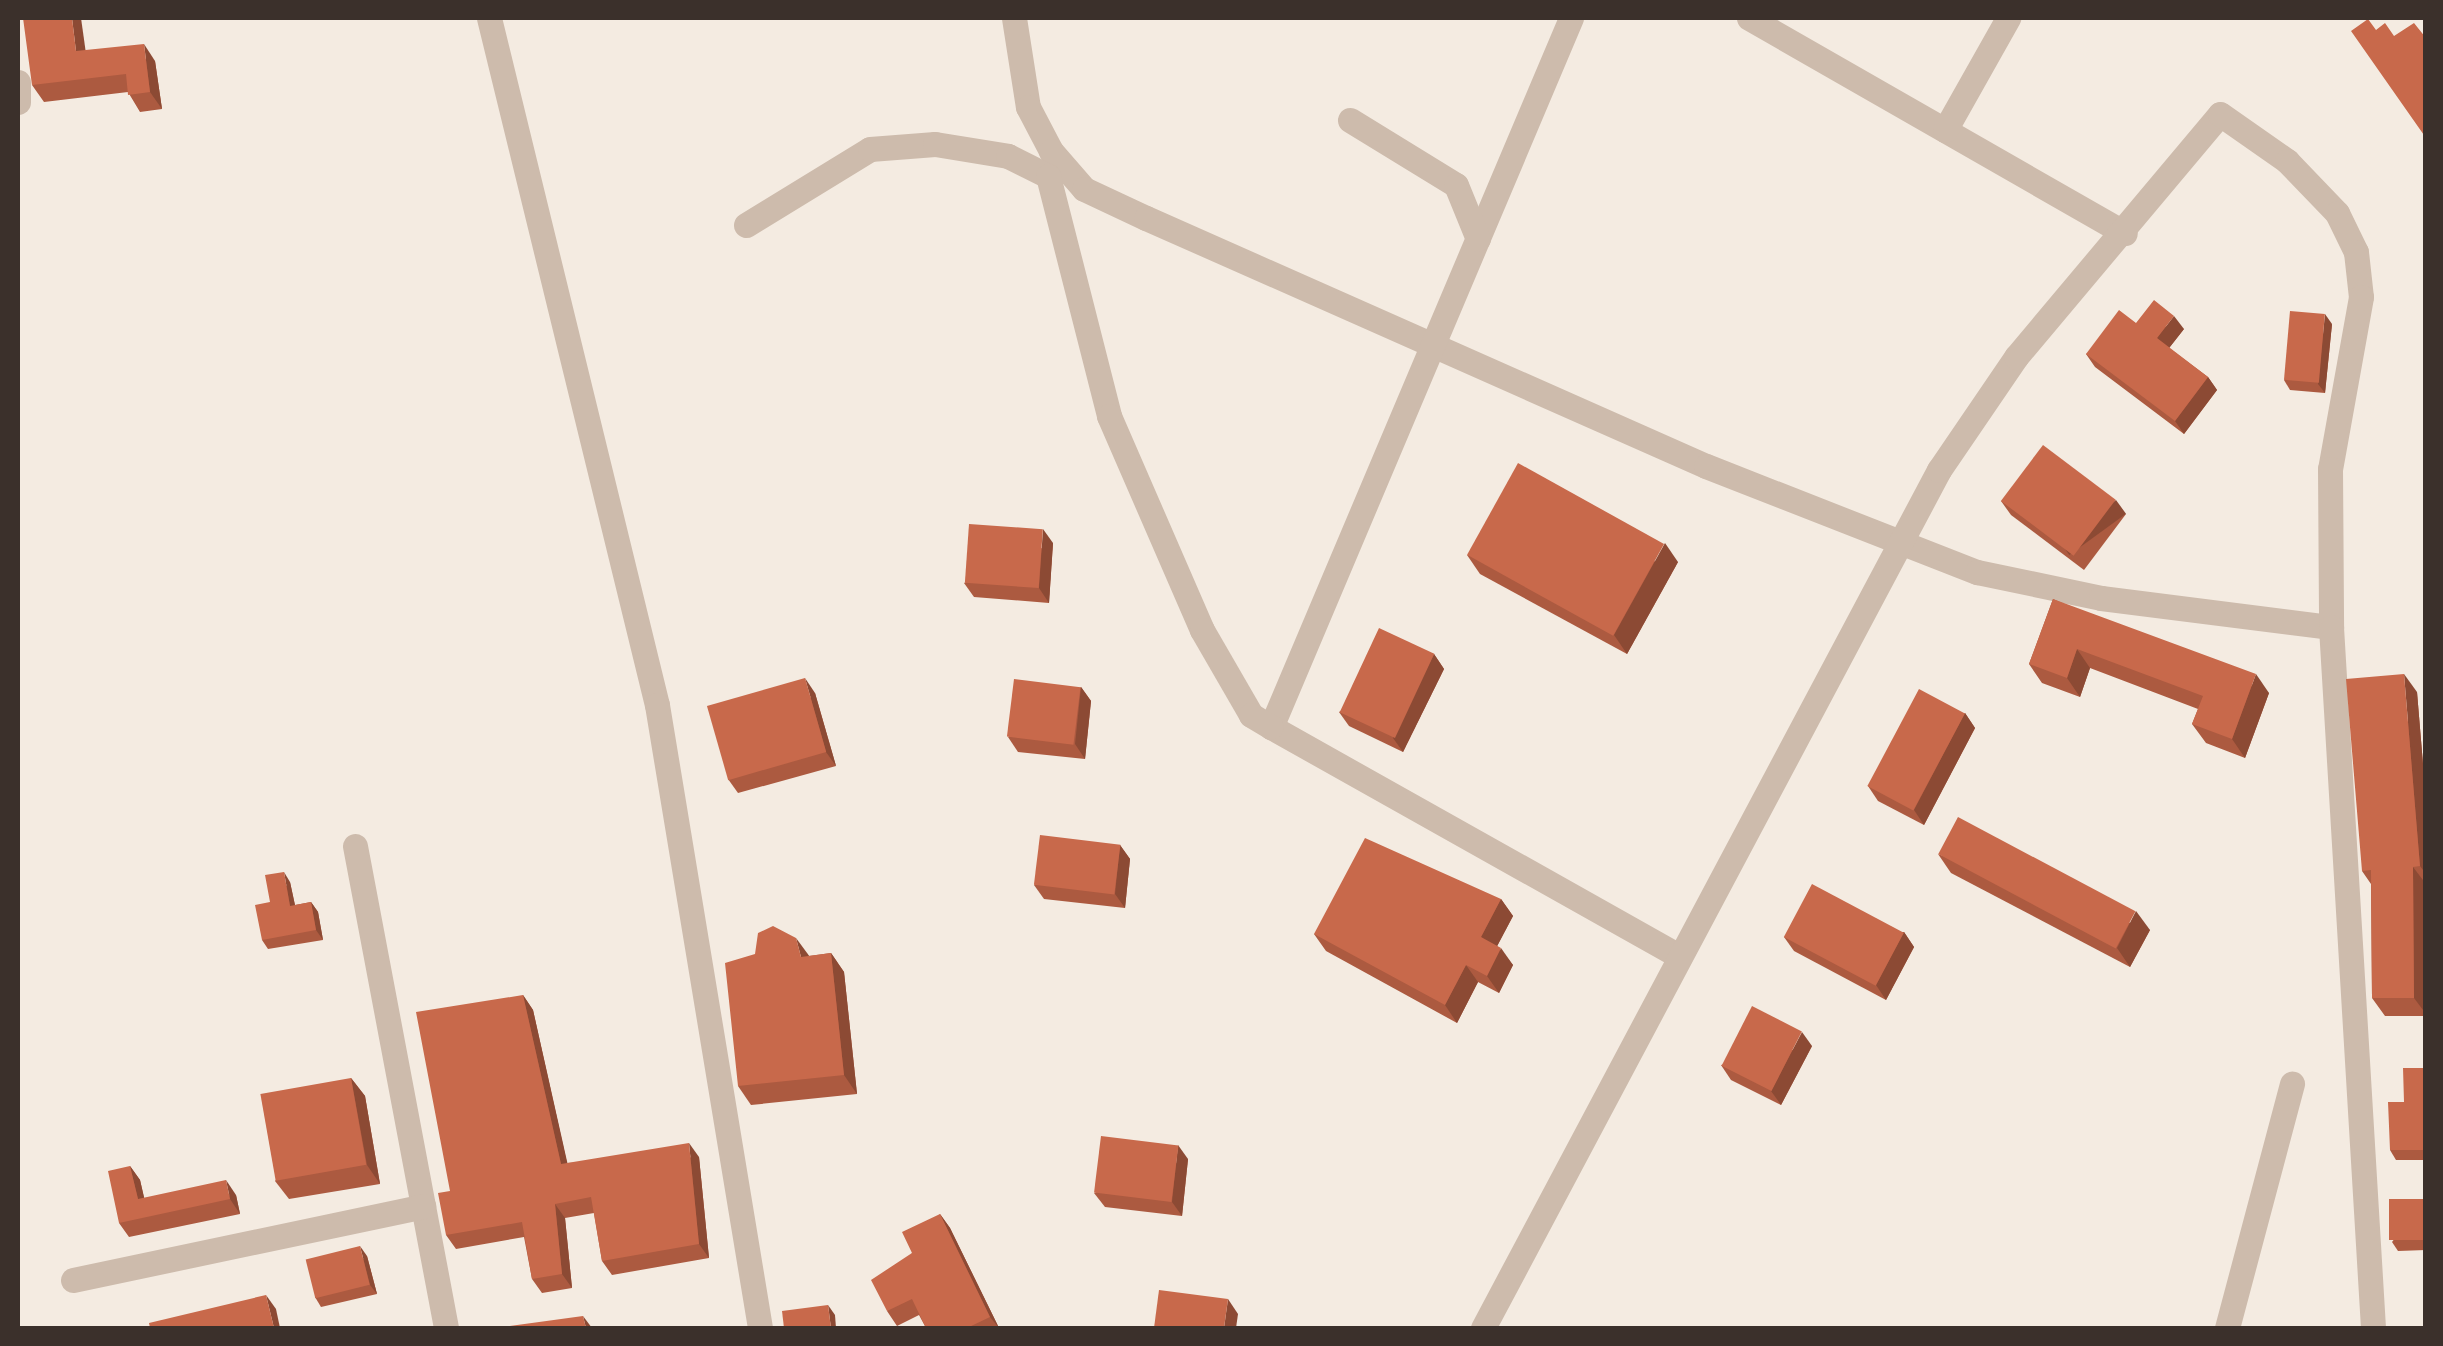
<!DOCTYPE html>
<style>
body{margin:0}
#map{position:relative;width:2443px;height:1346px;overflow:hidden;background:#f4ebe1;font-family:Helvetica,sans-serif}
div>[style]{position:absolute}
.minor>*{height:25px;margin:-12.5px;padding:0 12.5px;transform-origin:12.5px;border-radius:12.5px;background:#cdbbac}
.wall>*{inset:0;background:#ac5a40}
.shaded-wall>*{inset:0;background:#8c4a34;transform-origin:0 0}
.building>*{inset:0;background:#c8694b;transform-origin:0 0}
span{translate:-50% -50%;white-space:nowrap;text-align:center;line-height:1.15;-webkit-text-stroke:8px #fbf5ee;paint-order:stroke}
.frame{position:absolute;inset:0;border:20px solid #3b302b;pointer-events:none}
</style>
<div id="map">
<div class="minor">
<div style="left:489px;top:18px;width:707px;rotate:76.26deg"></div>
<div style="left:657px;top:705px;width:631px;rotate:80.61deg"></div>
<div style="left:1014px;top:18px;width:90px;rotate:81.1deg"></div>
<div style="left:1028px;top:107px;width:50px;rotate:62.4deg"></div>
<div style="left:1051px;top:151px;width:50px;rotate:49deg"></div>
<div style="left:1084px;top:189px;width:68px;rotate:25.1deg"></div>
<div style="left:1146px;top:218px;width:612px;rotate:23.89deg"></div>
<div style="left:1706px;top:466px;width:291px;rotate:21.4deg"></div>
<div style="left:1977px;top:572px;width:127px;rotate:11.8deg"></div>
<div style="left:2101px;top:598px;width:232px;rotate:7.2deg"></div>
<div style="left:1571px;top:18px;width:770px;rotate:112.93deg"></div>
<div style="left:1271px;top:727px;width:468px;rotate:29.3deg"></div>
<div style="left:1749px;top:18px;width:433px;rotate:29.8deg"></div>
<div style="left:18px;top:82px;width:20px;rotate:90deg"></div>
<div style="left:1350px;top:120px;width:124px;rotate:31.5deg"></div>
<div style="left:1456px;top:185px;width:58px;rotate:67.8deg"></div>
<div style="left:1945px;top:130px;width:129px;rotate:-60.6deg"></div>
<div style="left:746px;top:225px;width:145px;rotate:-31.5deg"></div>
<div style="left:870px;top:149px;width:65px;rotate:-4.4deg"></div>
<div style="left:935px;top:144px;width:74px;rotate:9.3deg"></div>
<div style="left:1008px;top:156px;width:45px;rotate:26.6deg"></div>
<div style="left:1048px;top:176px;width:248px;rotate:75.7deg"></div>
<div style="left:1109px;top:416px;width:233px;rotate:66.5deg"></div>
<div style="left:1202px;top:630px;width:98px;rotate:60deg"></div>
<div style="left:1251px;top:715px;width:23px;rotate:31deg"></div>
<div style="left:355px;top:846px;width:491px;rotate:79.3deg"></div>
<div style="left:73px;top:1280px;width:358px;rotate:-11.9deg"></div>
<div style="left:1483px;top:1328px;width:972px;rotate:-62.01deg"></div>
<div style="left:1939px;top:470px;width:137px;rotate:-55.7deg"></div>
<div style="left:2016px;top:357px;width:317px;rotate:-50deg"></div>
<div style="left:2220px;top:114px;width:82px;rotate:35deg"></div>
<div style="left:2287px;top:161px;width:72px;rotate:46.1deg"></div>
<div style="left:2337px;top:213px;width:43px;rotate:64deg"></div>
<div style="left:2356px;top:252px;width:45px;rotate:83.7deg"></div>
<div style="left:2361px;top:297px;width:175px;rotate:100.2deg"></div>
<div style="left:2330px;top:469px;width:158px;rotate:89.6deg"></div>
<div style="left:2331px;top:627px;width:702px;rotate:86.57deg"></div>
<div style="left:2227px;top:1328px;width:253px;rotate:-75.1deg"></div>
</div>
<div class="wall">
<div style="clip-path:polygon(86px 50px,155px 61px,162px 109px,140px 112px,128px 92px,44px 102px,32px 85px)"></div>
<div style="clip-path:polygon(2136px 323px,2184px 329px,2169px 348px,2208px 377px,2217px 390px,2184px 434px,2095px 367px,2086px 354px)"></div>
<div style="clip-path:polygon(2332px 324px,2325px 393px,2290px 390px,2284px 380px)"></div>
<div style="clip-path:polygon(2001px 501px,2126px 514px,2084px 570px,2011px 515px)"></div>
<div style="clip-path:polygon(1053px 543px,1049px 603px,974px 597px,964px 583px)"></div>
<div style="clip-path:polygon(1467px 555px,1678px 562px,1627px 654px,1480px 574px)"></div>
<div style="clip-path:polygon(2053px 599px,2269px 693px,2245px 758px,2206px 743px,2192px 724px,2198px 709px,2090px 668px,2080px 697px,2042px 683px,2029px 664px)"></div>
<div style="clip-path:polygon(1434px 654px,1444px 669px,1403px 752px,1349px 726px,1339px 712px)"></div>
<div style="clip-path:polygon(1081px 687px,1091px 701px,1085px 759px,1018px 752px,1008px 737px)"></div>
<div style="clip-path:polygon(2417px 692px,2426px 800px,2426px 1016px,2385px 1016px,2372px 998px,2371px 884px,2362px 871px)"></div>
<div style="clip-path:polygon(815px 693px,836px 766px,738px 793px,728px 779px)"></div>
<div style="clip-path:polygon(1965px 713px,1975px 728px,1924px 825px,1878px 801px,1868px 786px)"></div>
<div style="clip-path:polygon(1120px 845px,1130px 859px,1125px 908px,1044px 899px,1034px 885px)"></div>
<div style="clip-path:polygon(1938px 854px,2150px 930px,2130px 967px,1951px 873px)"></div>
<div style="clip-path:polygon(290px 882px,295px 905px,311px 902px,318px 912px,323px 940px,268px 949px,262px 940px,270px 902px)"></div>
<div style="clip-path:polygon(1501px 899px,1513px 916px,1497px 946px,1513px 965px,1499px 993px,1478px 982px,1457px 1023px,1326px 951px,1314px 934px)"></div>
<div style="clip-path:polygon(1904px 932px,1914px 947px,1886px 1000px,1794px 951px,1784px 937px)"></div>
<div style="clip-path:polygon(831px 953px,844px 972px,857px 1094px,751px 1105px,738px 1086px,809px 956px)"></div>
<div style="clip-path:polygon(523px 995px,533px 1010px,567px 1163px,699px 1157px,709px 1258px,612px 1275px,602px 1261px,594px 1213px,565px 1218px,572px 1288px,542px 1293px,532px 1279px,524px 1237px,456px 1249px,446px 1235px,450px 1191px)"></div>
<div style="clip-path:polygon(1812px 1046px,1781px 1105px,1731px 1080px,1721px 1065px)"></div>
<div style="clip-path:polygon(2423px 1068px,2426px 1071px,2426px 1160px,2396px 1160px,2390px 1150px,2404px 1102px)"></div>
<div style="clip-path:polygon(351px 1078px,365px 1096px,380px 1184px,289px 1199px,275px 1181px)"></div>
<div style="clip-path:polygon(1188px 1159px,1182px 1216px,1105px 1207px,1094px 1193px)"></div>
<div style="clip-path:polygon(130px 1166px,140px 1180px,144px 1198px,236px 1195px,240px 1214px,129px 1237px,119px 1223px)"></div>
<div style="clip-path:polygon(2426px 1199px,2426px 1250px,2398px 1251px,2392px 1242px)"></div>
<div style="clip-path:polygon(940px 1214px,950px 1228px,999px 1328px,926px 1328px,919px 1315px,897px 1326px,887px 1311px,912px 1253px)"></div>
<div style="clip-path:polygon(367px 1256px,377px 1294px,321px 1307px,315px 1297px)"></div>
</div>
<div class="shaded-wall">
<div style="clip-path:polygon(72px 18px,81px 18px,88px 68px,76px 51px)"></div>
<div style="clip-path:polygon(144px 44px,155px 61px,162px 109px,150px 92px)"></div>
<div style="clip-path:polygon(2325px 314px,2332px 324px,2325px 393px,2318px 384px)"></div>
<div style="clip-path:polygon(2174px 316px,2184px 329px,2166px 352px,2157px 338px)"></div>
<div style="clip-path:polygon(2208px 377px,2217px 390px,2184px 434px,2175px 421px)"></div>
<div style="left:2116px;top:500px;width:17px;height:70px;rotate:54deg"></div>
<div style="clip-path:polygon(1043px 529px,1053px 543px,1049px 603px,1039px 588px)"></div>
<div style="clip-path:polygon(1665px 543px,1678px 562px,1627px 654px,1614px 635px)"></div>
<div style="clip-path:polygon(2077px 649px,2090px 668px,2080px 697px,2067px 678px)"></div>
<div style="clip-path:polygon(1434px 654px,1444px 669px,1403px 752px,1393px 738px)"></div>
<div style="clip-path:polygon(2256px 674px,2269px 693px,2245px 758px,2232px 739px)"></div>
<div style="clip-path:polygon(2404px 674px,2417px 692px,2426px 800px,2426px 874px,2420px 866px)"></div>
<div style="clip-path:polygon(805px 678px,815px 693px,836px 766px,826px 752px)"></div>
<div style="clip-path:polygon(1081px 687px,1091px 701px,1085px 759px,1075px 744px)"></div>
<div style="clip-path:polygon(1965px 713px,1975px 728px,1924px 825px,1914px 810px)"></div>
<div style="clip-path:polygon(1120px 845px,1130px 859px,1125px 908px,1115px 894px)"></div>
<div style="clip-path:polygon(2413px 867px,2426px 884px,2426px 1014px,2414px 998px)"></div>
<div style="clip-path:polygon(284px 872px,290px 882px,297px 915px,290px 906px)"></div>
<div style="clip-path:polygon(1501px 899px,1513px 916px,1493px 954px,1481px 937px)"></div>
<div style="clip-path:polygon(311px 902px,318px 912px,323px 940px,316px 930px)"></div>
<div style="clip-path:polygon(2136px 911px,2150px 930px,2130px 967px,2117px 948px)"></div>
<div style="clip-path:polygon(1904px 932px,1914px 947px,1886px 1000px,1876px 985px)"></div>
<div style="clip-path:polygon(796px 938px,810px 957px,801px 957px)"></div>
<div style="clip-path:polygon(1501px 948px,1513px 965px,1499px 993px,1487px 976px)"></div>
<div style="clip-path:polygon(831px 953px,844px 972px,857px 1094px,844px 1075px)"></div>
<div style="clip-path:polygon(1466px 965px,1478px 982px,1457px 1023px,1445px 1005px)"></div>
<div style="clip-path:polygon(523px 995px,533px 1010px,571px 1179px,561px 1164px)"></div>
<div style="clip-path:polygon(1802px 1032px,1812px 1046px,1781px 1105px,1771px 1091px)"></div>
<div style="clip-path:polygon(351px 1078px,365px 1096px,380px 1184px,367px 1165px)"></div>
<div style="clip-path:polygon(689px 1143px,699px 1157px,709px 1258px,699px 1244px)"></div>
<div style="clip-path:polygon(1178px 1145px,1188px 1159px,1182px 1216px,1172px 1202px)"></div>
<div style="clip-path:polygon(130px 1166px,140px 1180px,148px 1214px,138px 1199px)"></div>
<div style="clip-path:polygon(226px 1180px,236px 1195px,240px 1214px,230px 1199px)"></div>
<div style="clip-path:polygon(555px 1204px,565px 1218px,572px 1288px,562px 1274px)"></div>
<div style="clip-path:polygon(940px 1214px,950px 1228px,999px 1328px,990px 1317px)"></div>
<div style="clip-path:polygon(360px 1246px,367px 1256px,377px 1294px,370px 1285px)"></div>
<div style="clip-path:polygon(266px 1295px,276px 1309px,280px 1328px,274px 1328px)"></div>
<div style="clip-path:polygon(1228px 1299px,1238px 1314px,1236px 1328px,1224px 1328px)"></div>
<div style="clip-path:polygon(828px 1305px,835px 1315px,836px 1328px,831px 1328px)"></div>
<div style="clip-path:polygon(583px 1316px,592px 1328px,586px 1328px)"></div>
</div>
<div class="building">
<div style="clip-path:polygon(23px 18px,72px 18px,76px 51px,144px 44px,150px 92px,128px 95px,126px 74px,32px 85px)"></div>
<div style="clip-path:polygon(2368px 19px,2376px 30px,2385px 23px,2394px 36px,2414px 23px,2426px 38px,2426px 138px,2351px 31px)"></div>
<div style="clip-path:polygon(2154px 300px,2174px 316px,2157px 338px,2208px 377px,2175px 421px,2086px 354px,2119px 310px,2136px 323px)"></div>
<div style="left:2290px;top:311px;width:35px;height:69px;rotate:5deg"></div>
<div style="left:2043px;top:445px;width:91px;height:70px;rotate:37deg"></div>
<div style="left:1518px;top:463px;width:167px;height:105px;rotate:29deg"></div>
<div style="left:969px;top:524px;width:74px;height:59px;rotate:4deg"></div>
<div style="clip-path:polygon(2053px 599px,2256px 674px,2232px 739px,2192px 724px,2203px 696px,2077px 649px,2067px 678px,2029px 664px)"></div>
<div style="left:1379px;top:628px;width:61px;height:93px;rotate:25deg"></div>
<div style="clip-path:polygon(2404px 674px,2420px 866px,2413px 867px,2414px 998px,2372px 998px,2371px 870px,2362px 871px,2346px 679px)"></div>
<div style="left:805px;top:678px;width:77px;height:102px;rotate:74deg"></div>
<div style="left:1014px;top:679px;width:67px;height:58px;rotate:7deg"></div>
<div style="left:1919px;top:689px;width:52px;height:110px;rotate:28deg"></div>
<div style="left:1958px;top:817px;width:201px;height:42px;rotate:28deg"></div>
<div style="left:1040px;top:835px;width:81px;height:50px;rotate:7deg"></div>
<div style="clip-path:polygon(1365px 838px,1501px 899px,1481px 937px,1501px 948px,1487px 976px,1466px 965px,1445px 1005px,1314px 934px)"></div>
<div style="clip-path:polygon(284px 872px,290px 906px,311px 902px,316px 930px,262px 940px,255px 905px,270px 902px,265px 875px)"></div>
<div style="left:1812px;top:884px;width:104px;height:60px;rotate:28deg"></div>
<div style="clip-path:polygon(773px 926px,796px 938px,801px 957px,831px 953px,844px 1075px,738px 1086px,725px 963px,755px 954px,758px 933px)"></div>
<div style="clip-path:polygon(523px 995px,561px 1164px,689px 1143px,699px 1244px,602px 1261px,591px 1197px,555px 1204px,562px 1274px,532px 1279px,522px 1222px,446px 1235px,438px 1193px,450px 1191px,416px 1012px)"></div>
<div style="left:1752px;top:1006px;width:56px;height:67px;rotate:27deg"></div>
<div style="clip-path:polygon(2403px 1068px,2423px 1068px,2426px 1150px,2390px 1150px,2388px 1102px,2404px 1102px)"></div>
<div style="left:351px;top:1078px;width:88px;height:92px;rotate:80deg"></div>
<div style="left:1101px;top:1136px;width:78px;height:57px;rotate:7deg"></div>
<div style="clip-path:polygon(130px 1166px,138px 1199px,226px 1180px,230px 1199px,119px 1223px,108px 1171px)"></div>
<div style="left:2426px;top:1199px;width:41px;height:37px;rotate:90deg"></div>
<div style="clip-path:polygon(940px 1214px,990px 1317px,967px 1328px,926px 1328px,912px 1299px,887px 1311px,871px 1280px,912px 1253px,902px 1232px)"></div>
<div style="left:360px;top:1246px;width:40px;height:56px;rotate:76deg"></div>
<div style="clip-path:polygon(1159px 1290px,1228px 1299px,1224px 1328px,1154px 1328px)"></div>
<div style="clip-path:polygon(266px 1295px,274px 1328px,150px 1328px,149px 1323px)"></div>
<div style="clip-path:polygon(828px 1305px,831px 1328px,784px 1328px,782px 1311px)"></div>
<div style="clip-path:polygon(583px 1316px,586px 1328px,495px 1328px)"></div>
</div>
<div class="frame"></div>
</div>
